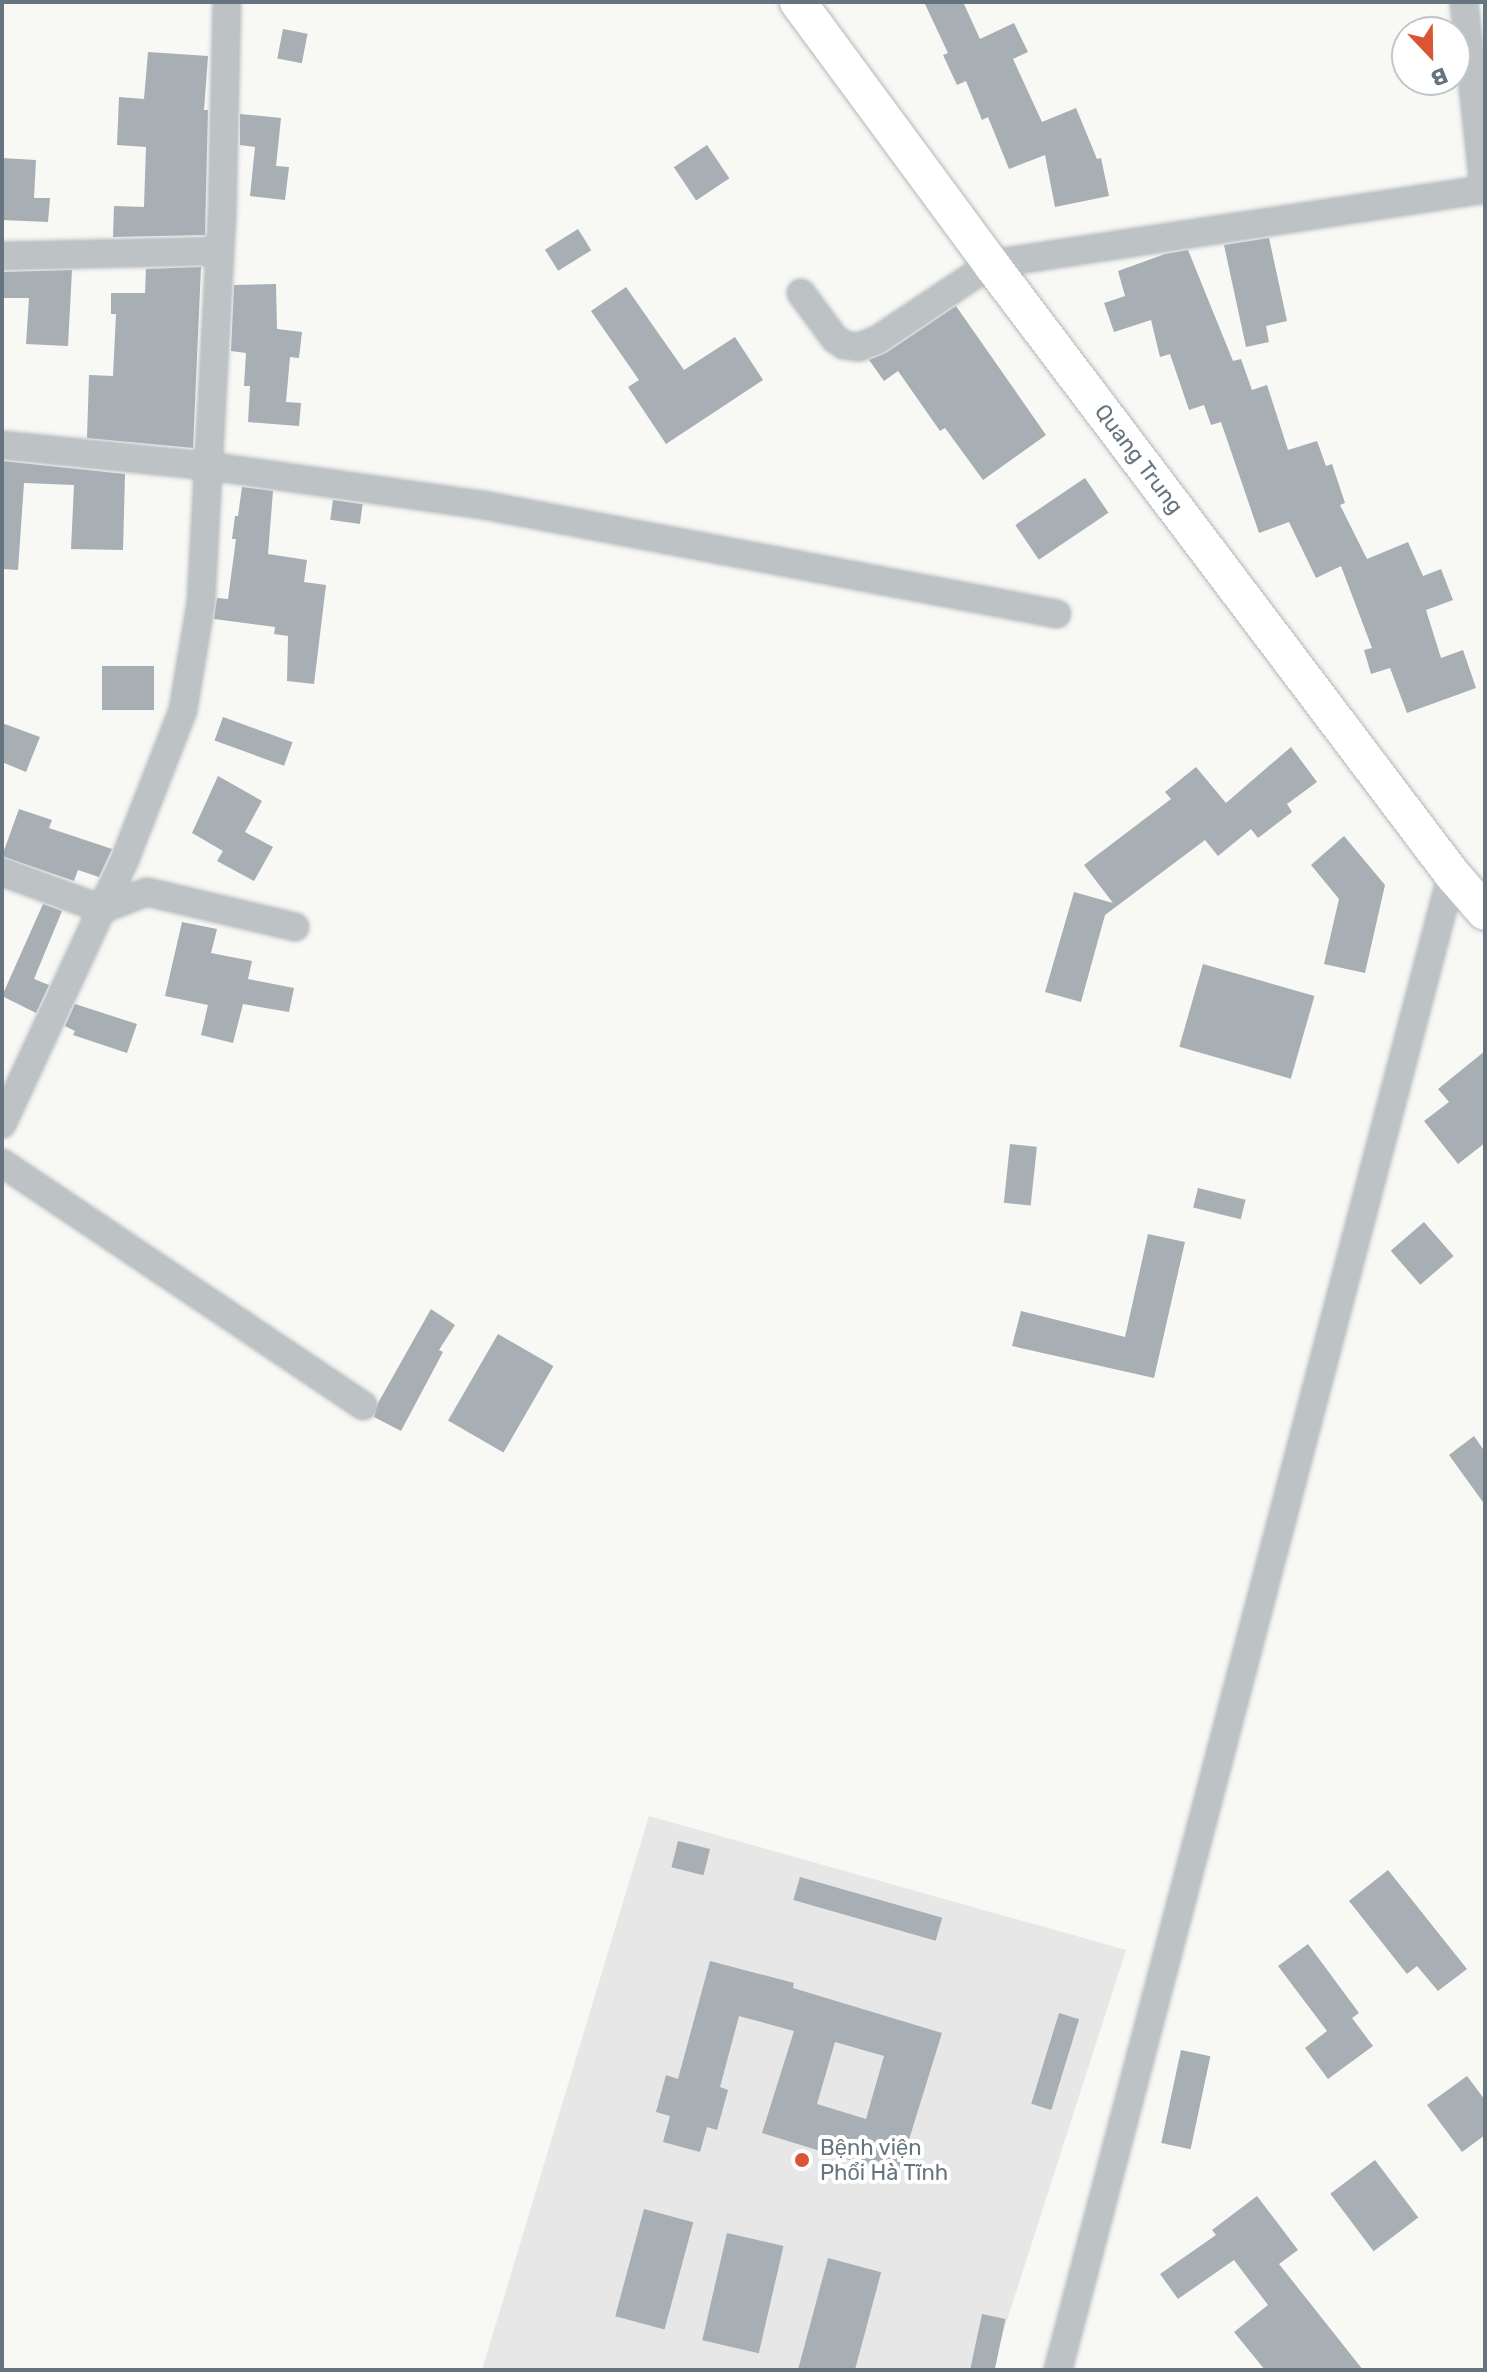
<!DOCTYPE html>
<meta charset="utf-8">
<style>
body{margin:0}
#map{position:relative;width:1487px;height:2372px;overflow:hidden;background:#f8f8f5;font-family:Rubik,sans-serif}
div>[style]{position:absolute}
.built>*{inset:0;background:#e6e7e6}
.building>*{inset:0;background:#a7aeb4;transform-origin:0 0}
.roads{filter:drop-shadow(0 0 2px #b2b8bc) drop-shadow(0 0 2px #b2b8bc)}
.minor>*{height:26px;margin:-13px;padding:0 13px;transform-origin:13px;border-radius:13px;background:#bdc2c5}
.secondary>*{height:36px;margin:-18px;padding:0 18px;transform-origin:18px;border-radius:18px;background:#fff}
.dots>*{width:22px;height:22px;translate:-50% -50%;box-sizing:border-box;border:4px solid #fff;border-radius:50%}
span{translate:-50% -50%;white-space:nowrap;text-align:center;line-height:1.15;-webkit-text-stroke:8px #fff;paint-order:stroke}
.street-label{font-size:22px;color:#65747e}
.poi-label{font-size:22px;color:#65747e}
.left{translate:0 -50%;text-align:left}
.frame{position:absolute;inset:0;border:4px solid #65747e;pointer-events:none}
.north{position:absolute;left:1391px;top:16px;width:80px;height:80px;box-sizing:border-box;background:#fff;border:2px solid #c1c7cb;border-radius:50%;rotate:158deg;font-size:22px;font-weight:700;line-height:32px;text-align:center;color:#65747e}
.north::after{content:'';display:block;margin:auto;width:28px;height:36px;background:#d95534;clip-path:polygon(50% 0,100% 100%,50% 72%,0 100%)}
</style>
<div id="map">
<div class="built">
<div style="clip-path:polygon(649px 1816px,1126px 1950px,991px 2370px,482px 2370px)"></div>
</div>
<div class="building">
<div style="clip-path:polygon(924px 2px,963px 2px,980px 39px,1014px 23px,1028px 52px,1013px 59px,1042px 122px,1076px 108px,1097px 159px,1101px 158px,1109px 196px,1055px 207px,1045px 155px,1009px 169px,988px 117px,982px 120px,966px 81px,957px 85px,943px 55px,948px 53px)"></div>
<div style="left:283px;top:29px;width:25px;height:30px;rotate:11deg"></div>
<div style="clip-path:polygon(148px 52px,208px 56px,204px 110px,208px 110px,205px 235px,113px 237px,114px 206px,144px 207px,146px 147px,117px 145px,119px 97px,144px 99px)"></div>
<div style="clip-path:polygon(240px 114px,281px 118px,276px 166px,289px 167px,285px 200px,250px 196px,255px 147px,240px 145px)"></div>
<div style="left:707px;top:145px;width:40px;height:40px;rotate:56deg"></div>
<div style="clip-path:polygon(2px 158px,36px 160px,34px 198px,50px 198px,48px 222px,2px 220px)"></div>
<div style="left:578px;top:229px;width:25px;height:39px;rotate:58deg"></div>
<div style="clip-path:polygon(1269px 238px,1287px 321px,1266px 326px,1269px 342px,1246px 347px,1224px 245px)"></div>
<div style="clip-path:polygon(1188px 250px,1233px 361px,1241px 359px,1252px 390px,1267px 385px,1288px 450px,1317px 441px,1326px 466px,1332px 464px,1345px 503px,1340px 505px,1367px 559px,1408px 542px,1423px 576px,1441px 569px,1453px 600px,1426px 610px,1441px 658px,1463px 650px,1476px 688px,1407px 713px,1390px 668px,1371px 674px,1364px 650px,1372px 648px,1341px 566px,1316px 578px,1289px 522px,1259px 533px,1221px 422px,1211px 425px,1204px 405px,1189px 410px,1170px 354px,1160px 357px,1151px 320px,1114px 332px,1104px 303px,1125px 296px,1118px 271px,1165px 254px)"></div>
<div style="clip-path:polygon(201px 267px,193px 448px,87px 438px,89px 375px,113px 376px,116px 314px,111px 314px,111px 293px,145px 293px,146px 269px)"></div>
<div style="clip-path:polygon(72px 270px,68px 346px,26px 344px,29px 298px,2px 298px,2px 272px)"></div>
<div style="clip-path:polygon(276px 284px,277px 329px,302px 332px,299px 358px,290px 357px,286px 402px,301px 403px,299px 426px,248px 422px,250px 386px,244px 386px,246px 353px,231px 351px,234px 285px)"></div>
<div style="clip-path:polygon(626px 287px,684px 370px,735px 337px,763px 380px,666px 444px,628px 387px,639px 380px,591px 311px)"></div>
<div style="clip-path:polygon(956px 306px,1046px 435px,983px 480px,945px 428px,940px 431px,898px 371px,884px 381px,869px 360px,886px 353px)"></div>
<div style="clip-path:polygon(2px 461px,125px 474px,123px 550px,71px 549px,74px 485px,24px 483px,18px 570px,2px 569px)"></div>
<div style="left:1085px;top:478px;width:42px;height:84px;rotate:56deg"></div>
<div style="clip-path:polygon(242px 487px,273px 491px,268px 554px,307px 560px,304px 582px,326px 585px,314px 684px,287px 681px,288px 636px,274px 634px,275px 627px,214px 619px,217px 598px,228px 599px,236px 539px,232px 539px,235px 516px,238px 516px)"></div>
<div style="left:333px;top:500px;width:30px;height:20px;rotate:8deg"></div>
<div style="left:102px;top:666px;width:52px;height:44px"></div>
<div style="left:223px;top:717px;width:74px;height:25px;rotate:20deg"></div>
<div style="clip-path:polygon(2px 723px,40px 737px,26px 772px,2px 762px)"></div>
<div style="clip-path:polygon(1291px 747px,1317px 782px,1287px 804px,1292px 812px,1258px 838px,1251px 829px,1218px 856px,1205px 840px,1105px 915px,1081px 1002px,1045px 992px,1074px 892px,1113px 903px,1084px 865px,1171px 799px,1165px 792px,1196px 767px,1226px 803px)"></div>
<div style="clip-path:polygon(218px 776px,262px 801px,245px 832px,273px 847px,254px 881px,217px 861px,223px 851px,192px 833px)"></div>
<div style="clip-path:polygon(19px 809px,52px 820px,49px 828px,112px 849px,99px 877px,78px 870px,74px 881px,2px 856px)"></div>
<div style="clip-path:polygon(1344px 836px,1385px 885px,1365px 973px,1324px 964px,1339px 899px,1311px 865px)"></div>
<div style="clip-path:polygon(43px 904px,62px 911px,34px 979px,49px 985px,36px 1013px,2px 996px)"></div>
<div style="clip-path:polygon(182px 922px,217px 929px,211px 953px,252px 961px,248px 979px,294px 988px,289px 1012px,243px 1004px,233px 1043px,201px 1035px,208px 1005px,165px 996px)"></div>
<div style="left:1203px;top:964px;width:116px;height:86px;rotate:16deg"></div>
<div style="clip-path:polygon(75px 1004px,137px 1024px,127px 1053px,73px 1035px,75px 1031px,65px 1026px)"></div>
<div style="clip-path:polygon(1485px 1051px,1485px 1143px,1458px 1164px,1424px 1121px,1449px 1102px,1438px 1089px)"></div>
<div style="left:1010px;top:1144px;width:27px;height:59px;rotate:6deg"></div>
<div style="left:1198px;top:1188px;width:49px;height:20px;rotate:14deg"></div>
<div style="left:1424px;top:1222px;width:45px;height:44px;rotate:49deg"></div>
<div style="clip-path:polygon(1148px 1234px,1185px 1242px,1154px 1378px,1012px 1346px,1021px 1311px,1125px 1337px)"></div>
<div style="clip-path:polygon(431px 1309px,455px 1325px,439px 1350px,443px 1352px,401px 1431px,374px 1417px,378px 1403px)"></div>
<div style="left:498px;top:1334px;width:64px;height:100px;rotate:30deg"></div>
<div style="clip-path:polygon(1474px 1436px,1485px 1452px,1485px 1505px,1449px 1455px)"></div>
<div style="left:678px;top:1841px;width:33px;height:27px;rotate:14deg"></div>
<div style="clip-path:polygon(1388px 1870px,1467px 1969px,1438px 1991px,1417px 1966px,1407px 1974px,1349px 1901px)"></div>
<div style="left:800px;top:1877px;width:148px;height:24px;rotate:16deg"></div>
<div style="clip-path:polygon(1308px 1944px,1359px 2013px,1352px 2018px,1373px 2046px,1328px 2079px,1305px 2048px,1327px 2031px,1278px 1966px)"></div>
<div style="clip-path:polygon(evenodd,710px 1961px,794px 1983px,793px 1988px,942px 2033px,898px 2175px,762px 2133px,794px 2031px,739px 2016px,720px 2087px,728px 2090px,717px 2130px,707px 2127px,700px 2152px,663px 2142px,670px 2116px,656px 2112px,666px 2075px,678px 2079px,710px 1961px,835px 2042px,884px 2056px,866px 2119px,817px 2104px,835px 2042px)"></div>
<div style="left:1059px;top:2013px;width:21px;height:95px;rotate:17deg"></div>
<div style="left:1181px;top:2050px;width:30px;height:95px;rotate:12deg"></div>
<div style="clip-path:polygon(1467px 2076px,1485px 2100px,1485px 2135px,1462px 2152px,1427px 2105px)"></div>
<div style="left:1375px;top:2160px;width:72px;height:56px;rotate:53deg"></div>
<div style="clip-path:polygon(1257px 2196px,1298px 2250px,1279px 2264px,1363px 2370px,1265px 2370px,1234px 2332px,1268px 2305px,1234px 2260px,1178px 2299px,1160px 2274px,1216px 2235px,1212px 2230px)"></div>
<div style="left:644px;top:2209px;width:51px;height:111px;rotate:15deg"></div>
<div style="left:727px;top:2233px;width:58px;height:110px;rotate:13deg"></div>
<div style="left:828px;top:2258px;width:55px;height:116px;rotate:15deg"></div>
<div style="left:982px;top:2314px;width:24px;height:58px;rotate:12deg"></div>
</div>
<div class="roads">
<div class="minor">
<div style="left:1464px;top:2px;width:188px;rotate:83.9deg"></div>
<div style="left:2px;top:256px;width:218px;rotate:-1.3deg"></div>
<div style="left:801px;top:293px;width:57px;rotate:53.5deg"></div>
<div style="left:835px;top:339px;width:11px;rotate:34deg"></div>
<div style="left:844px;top:345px;width:15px;rotate:8deg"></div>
<div style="left:859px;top:347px;width:19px;rotate:-21deg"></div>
<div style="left:877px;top:340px;width:137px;rotate:-33.7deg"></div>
<div style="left:991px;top:264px;width:500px;rotate:-8.6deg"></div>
<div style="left:2px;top:445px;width:207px;rotate:5.8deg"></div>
<div style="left:208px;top:466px;width:278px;rotate:8.1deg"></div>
<div style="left:483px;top:505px;width:584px;rotate:10.75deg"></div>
<div style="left:2px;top:872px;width:107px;rotate:20.3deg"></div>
<div style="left:102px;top:909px;width:48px;rotate:-20.7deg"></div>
<div style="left:147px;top:892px;width:152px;rotate:13.3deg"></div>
<div style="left:2px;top:1124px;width:292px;rotate:-65.1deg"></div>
<div style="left:125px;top:859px;width:160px;rotate:-68.7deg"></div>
<div style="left:183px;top:710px;width:109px;rotate:-80.5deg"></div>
<div style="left:201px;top:602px;width:386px;rotate:-86.9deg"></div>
<div style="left:222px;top:217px;width:215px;rotate:-88.7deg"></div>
<div style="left:2px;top:1163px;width:435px;rotate:33.9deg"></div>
<div style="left:1058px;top:2370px;width:1547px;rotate:-75.25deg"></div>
</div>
<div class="secondary">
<div style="left:798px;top:2px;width:325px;rotate:53.6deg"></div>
<div style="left:991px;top:264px;width:765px;rotate:52.92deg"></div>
<div style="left:1452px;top:874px;width:50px;rotate:49deg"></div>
</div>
</div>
<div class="dots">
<div style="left:802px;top:2160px;background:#d95534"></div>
</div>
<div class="street-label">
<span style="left:1139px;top:459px;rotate:53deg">Quang Trung</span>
</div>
<div class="poi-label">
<span class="left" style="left:820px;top:2160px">Bệnh viện<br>Phổi Hà Tĩnh</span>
</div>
<div class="frame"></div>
<div class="north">B</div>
</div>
